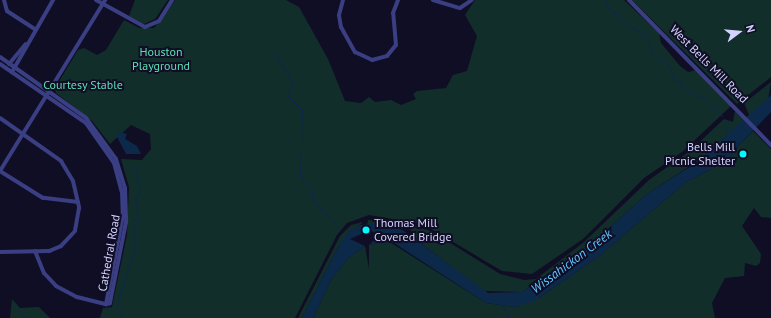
<!DOCTYPE html>
<style>
body{margin:0}
#map{position:relative;width:771px;height:318px;overflow:hidden;background:#100e24;font-family:"PT Sans",sans-serif}
div>[style]{position:absolute}
.green>*{inset:0;background:#122e2b}
.water>*{inset:0;background:#0d294a}
.stream>*{height:1px;margin:-0.5px;padding:0 0.5px;transform-origin:0.5px;border-radius:0.5px;background:#0d294a}
.minor>*{height:4px;margin:-2px;padding:0 2px;transform-origin:2px;border-radius:2px;background:#3a3e83}
.dots>*{width:11px;height:11px;translate:-50% -50%;box-sizing:border-box;border:2px solid #100e24;border-radius:50%}
span{translate:-50% -50%;white-space:nowrap;text-align:center;line-height:1.15;-webkit-text-stroke:4px #100e24;paint-order:stroke}
.park-label{font-size:12px;color:#5edfb3}
.street-label{font-size:12px;color:#d3d2ff}
.poi-label{font-size:12px;color:#d3d2ff}
.right{translate:-100% -50%;text-align:right}
.left{translate:0 -50%;text-align:left}
.water-label{font-size:13px;color:#61c3fe;font-style:italic}
.north{position:absolute;left:719px;top:12px;width:40px;height:40px;-webkit-text-stroke:3px #100e24;paint-order:stroke;rotate:74deg;font-size:11px;font-weight:700;line-height:16px;text-align:center;color:#d3d2ff}
.north::after{content:'';display:block;margin:auto;width:14px;height:18px;background:#d3d2ff;clip-path:polygon(50% 0,100% 100%,50% 72%,0 100%)}
</style>
<div id="map">
<div class="green">
<div style="clip-path:polygon(135px 0,168px 0,155px 19px,144px 24px,129px 16px)"></div>
<div style="clip-path:polygon(175px 0,286px 0,299px 7px,328px 59px,345px 101px,361px 103px,369px 97px,375px 102px,391px 100px,401px 105px,416px 99px,413px 94px,417px 91px,446px 88px,453px 75px,467px 71px,477px 36px,465px 15px,475px 0,624px 0,659px 33px,661px 43px,680px 66px,688px 72px,696px 70px,731px 106px,682px 152px,644px 178px,583px 239px,532px 274px,502px 271px,423px 224px,369px 215px,347px 223px,337px 235px,295px 318px,100px 318px,103px 308px,112px 307px,127px 235px,129px 187px,121px 159px,142px 160px,151px 149px,150px 134px,131px 125px,110px 144px,92px 121px,56px 93px,55px 88px,78px 50px,84px 48px,97px 55px,106px 50px,124px 20px,139px 28px,154px 28px)"></div>
<div style="clip-path:polygon(632px 0,771px 0,771px 77px,737px 104px)"></div>
<div style="clip-path:polygon(771px 82px,768px 100px,750px 117px,744px 103px)"></div>
<div style="clip-path:polygon(735px 111px,745px 121px,704px 157px,647px 194px,594px 241px,522px 292px,484px 291px,414px 238px,410px 228px,411px 225px,431px 231px,500px 274px,524px 280px,536px 279px,584px 242px,649px 180px,690px 151px,724px 119px,733px 122px)"></div>
<div style="clip-path:polygon(753px 131px,771px 149px,771px 218px,761px 217px,754px 208px,742px 226px,761px 254px,760px 263px,756px 266px,745px 263px,744px 276px,725px 278px,712px 303px,715px 318px,313px 318px,331px 280px,348px 258px,365px 246px,369px 269px,369px 245px,388px 241px,486px 303px,516px 307px,540px 297px,598px 257px,686px 182px,729px 160px,734px 150px)"></div>
<div style="clip-path:polygon(368px 220px,391px 221px,407px 227px,385px 223px,367px 225px)"></div>
<div style="clip-path:polygon(363px 222px,339px 246px,302px 318px,298px 318px,340px 236px,351px 225px)"></div>
<div style="clip-path:polygon(12px 299px,20px 308px,39px 307px,50px 318px,10px 318px)"></div>
</div>
<div class="water">
<div style="clip-path:polygon(771px 95px,771px 112px,734px 150px,729px 160px,686px 182px,598px 257px,534px 301px,516px 307px,486px 303px,394px 243px,388px 241px,369px 245px,379px 236px,370px 230px,350px 239px,365px 246px,348px 258px,331px 280px,313px 318px,302px 318px,339px 246px,349px 231px,361px 225px,386px 223px,404px 231px,488px 293px,522px 292px,594px 241px,647px 194px,696px 163px)"></div>
<div style="clip-path:polygon(120px 132px,127px 134px,125px 139px,137px 146px,141px 154px,126px 154px,116px 135px)"></div>
</div>
<div class="stream">
<div style="left:605px;top:0;width:8px;rotate:67deg"></div>
<div style="left:608px;top:7px;width:30px;rotate:41deg"></div>
<div style="left:631px;top:27px;width:16px;rotate:27deg"></div>
<div style="left:645px;top:34px;width:22px;rotate:68deg"></div>
<div style="left:653px;top:54px;width:17px;rotate:33deg"></div>
<div style="left:667px;top:63px;width:19px;rotate:65deg"></div>
<div style="left:675px;top:80px;width:21px;rotate:39deg"></div>
<div style="left:691px;top:93px;width:15px;rotate:20deg"></div>
<div style="left:705px;top:98px;width:25px;rotate:47deg"></div>
<div style="left:274px;top:52px;width:36px;rotate:58deg"></div>
<div style="left:293px;top:83px;width:14px;rotate:111deg"></div>
<div style="left:288px;top:96px;width:20px;rotate:45deg"></div>
<div style="left:302px;top:110px;width:66px;rotate:91.7deg"></div>
<div style="left:300px;top:176px;width:20px;rotate:53deg"></div>
<div style="left:312px;top:192px;width:7px;rotate:90deg"></div>
<div style="left:312px;top:199px;width:40px;rotate:48deg"></div>
<div style="left:724px;top:120px;width:13px;rotate:77deg"></div>
<div style="left:17px;top:307px;width:14px;rotate:54deg"></div>
<div style="left:504px;top:307px;width:13px;rotate:58deg"></div>
<div style="left:122px;top:318px;width:14px;rotate:-111deg"></div>
<div style="left:117px;top:305px;width:65px;rotate:-73deg"></div>
<div style="left:136px;top:243px;width:10px;rotate:-107deg"></div>
<div style="left:133px;top:233px;width:15px;rotate:-67deg"></div>
<div style="left:139px;top:219px;width:19px;rotate:-102deg"></div>
<div style="left:135px;top:200px;width:9px;rotate:-58deg"></div>
<div style="left:140px;top:192px;width:28px;rotate:-100deg"></div>
</div>
<div class="minor">
<div style="left:4px;top:0;width:11px;rotate:75deg"></div>
<div style="left:7px;top:11px;width:33px;rotate:33deg"></div>
<div style="left:96px;top:0;width:56px;rotate:28.9deg"></div>
<div style="left:145px;top:27px;width:15px;rotate:-23deg"></div>
<div style="left:159px;top:21px;width:25px;rotate:-58deg"></div>
<div style="left:343px;top:0;width:16px;rotate:105deg"></div>
<div style="left:339px;top:15px;width:12px;rotate:81deg"></div>
<div style="left:341px;top:27px;width:29px;rotate:61deg"></div>
<div style="left:355px;top:52px;width:19px;rotate:25deg"></div>
<div style="left:372px;top:60px;width:16px;rotate:-15deg"></div>
<div style="left:387px;top:56px;width:14px;rotate:-51deg"></div>
<div style="left:396px;top:45px;width:32px;rotate:-95deg"></div>
<div style="left:393px;top:13px;width:14px;rotate:-69deg"></div>
<div style="left:433px;top:0;width:28px;rotate:17deg"></div>
<div style="left:460px;top:8px;width:14px;rotate:-34deg"></div>
<div style="left:629px;top:0;width:203px;rotate:45.6deg"></div>
<div style="left:0;top:57px;width:105px;rotate:35.3deg"></div>
<div style="left:86px;top:118px;width:51px;rotate:53.8deg"></div>
<div style="left:116px;top:159px;width:30px;rotate:73deg"></div>
<div style="left:125px;top:188px;width:34px;rotate:88deg"></div>
<div style="left:126px;top:222px;width:83px;rotate:101.2deg"></div>
<div style="left:110px;top:303px;width:4px;rotate:166deg"></div>
<div style="left:0;top:64px;width:104px;rotate:34.5deg"></div>
<div style="left:86px;top:123px;width:49px;rotate:55deg"></div>
<div style="left:114px;top:163px;width:30px;rotate:75deg"></div>
<div style="left:122px;top:192px;width:23px;rotate:88deg"></div>
<div style="left:123px;top:215px;width:91px;rotate:100.8deg"></div>
<div style="left:9px;top:64px;width:26px;rotate:-50deg"></div>
<div style="left:12px;top:72px;width:83px;rotate:-60.3deg"></div>
<div style="left:0;top:118px;width:75px;rotate:35.2deg"></div>
<div style="left:61px;top:161px;width:23px;rotate:59deg"></div>
<div style="left:73px;top:181px;width:28px;rotate:77deg"></div>
<div style="left:79px;top:208px;width:23px;rotate:100deg"></div>
<div style="left:75px;top:231px;width:21px;rotate:133deg"></div>
<div style="left:61px;top:246px;width:13px;rotate:157deg"></div>
<div style="left:49px;top:251px;width:49px;rotate:178.8deg"></div>
<div style="left:78px;top:202px;width:35px;rotate:-173deg"></div>
<div style="left:43px;top:198px;width:51px;rotate:-147.9deg"></div>
<div style="left:0;top:171px;width:201px;rotate:-58.4deg"></div>
<div style="left:35px;top:251px;width:24px;rotate:68deg"></div>
<div style="left:44px;top:273px;width:18px;rotate:47deg"></div>
<div style="left:56px;top:286px;width:24px;rotate:28deg"></div>
<div style="left:77px;top:297px;width:30px;rotate:14deg"></div>
</div>
<div class="dots">
<div style="left:743px;top:154px;background:#01f9fb"></div>
<div style="left:366px;top:230px;background:#01f9fb"></div>
</div>
<div class="park-label">
<span style="left:161px;top:59px">Houston<br>Playground</span>
<span style="left:83px;top:85px">Courtesy Stable</span>
</div>
<div class="street-label">
<span style="left:709px;top:64px;rotate:45deg">West Bells Mill Road</span>
<span style="left:109px;top:253px;rotate:-80deg">Cathedral Road</span>
</div>
<div class="poi-label">
<span class="right" style="left:735px;top:154px">Bells Mill<br>Picnic Shelter</span>
<span class="left" style="left:374px;top:230px">Thomas Mill<br>Covered Bridge</span>
</div>
<div class="water-label">
<span style="left:572px;top:262px;rotate:-37deg">Wissahickon Creek</span>
</div>
<div class="north">N</div>
</div>
